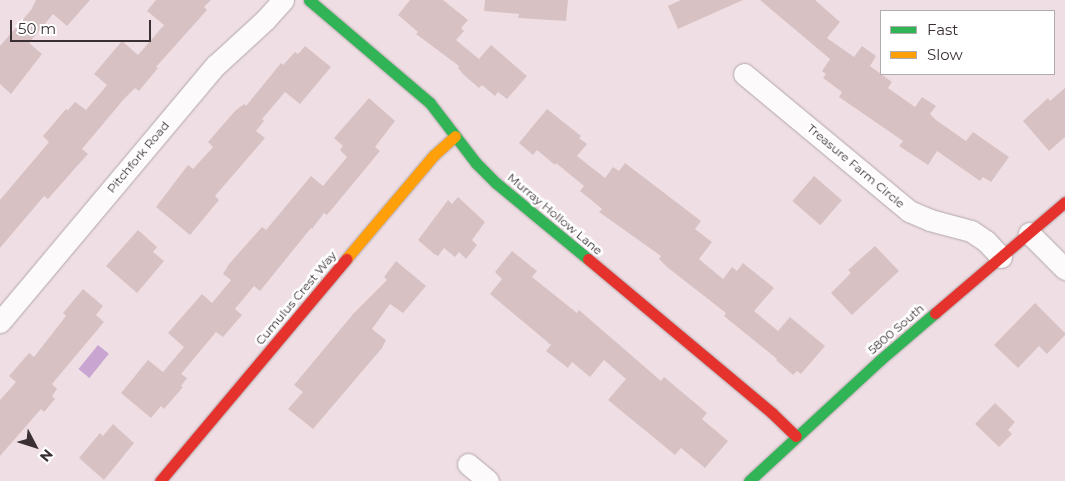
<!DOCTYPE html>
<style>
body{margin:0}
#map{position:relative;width:1065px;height:481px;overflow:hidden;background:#efdfe4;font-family:Montserrat,sans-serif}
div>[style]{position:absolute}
.water>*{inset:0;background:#c9a6d2;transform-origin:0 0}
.building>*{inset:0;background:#d8c1c3;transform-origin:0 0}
.roads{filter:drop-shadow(0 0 1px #b2a6aa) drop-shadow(0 0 1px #b2a6aa)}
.street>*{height:21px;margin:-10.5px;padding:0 10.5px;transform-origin:10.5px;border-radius:10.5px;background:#fdfafb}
.fast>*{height:11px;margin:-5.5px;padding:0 5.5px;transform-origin:5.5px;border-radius:5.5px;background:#30b455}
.slow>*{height:11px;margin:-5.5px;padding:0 5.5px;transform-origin:5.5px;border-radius:5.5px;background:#ff9f0a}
.jam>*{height:11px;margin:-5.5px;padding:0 5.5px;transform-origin:5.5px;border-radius:5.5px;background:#e5322d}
span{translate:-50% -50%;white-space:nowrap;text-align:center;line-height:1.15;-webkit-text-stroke:5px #fff;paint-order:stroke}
.street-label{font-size:12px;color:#3a2f33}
.legend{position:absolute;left:880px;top:10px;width:175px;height:65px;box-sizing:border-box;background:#fff;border:1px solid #b0acad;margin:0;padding:6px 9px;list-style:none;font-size:15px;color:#3a2f33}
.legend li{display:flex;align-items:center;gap:10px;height:25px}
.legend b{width:25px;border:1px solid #b0acad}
.north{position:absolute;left:10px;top:421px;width:50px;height:50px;-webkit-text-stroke:4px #fff;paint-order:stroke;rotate:130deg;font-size:14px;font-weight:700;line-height:20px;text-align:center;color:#3a2f33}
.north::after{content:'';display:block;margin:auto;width:18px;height:22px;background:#3a2f33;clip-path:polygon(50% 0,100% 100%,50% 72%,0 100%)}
.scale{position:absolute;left:10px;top:20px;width:141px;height:22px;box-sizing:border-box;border:2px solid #3a2f33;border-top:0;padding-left:6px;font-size:15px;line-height:18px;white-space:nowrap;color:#3a2f33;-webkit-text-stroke:4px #fff;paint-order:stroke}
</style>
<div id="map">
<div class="water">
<div style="left:98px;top:345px;width:14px;height:31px;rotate:39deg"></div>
</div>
<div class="building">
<div style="clip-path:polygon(36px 0,90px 0,67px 26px,53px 14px,29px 43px,42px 54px,11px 94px,0 84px,0 46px,31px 10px)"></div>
<div style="clip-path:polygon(156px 0,211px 0,204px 7px,207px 10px,156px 67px,158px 68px,139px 91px,135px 88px,124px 99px,82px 149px,88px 154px,78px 165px,48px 199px,44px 196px,0 248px,0 200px,49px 142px,43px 136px,66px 109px,68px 110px,75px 102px,86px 110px,107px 85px,94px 74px,122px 41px,138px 55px,164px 25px,147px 11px)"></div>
<div style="clip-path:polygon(410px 0,443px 0,468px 20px,461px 28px,464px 31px,456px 40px,479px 59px,491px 45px,527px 76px,507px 99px,498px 92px,495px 96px,482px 85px,479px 88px,464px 75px,458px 68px,459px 66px,416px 34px,418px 32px,398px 15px)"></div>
<div style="clip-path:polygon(485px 0,568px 0,566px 21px,518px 18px,519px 14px,484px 11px)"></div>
<div style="clip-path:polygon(681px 0,743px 0,678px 29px,668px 6px)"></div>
<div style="clip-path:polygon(760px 0,815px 0,840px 22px,827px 38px,854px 57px,862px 46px,876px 56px,870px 66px,892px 82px,888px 88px,915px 107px,922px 97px,936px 106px,930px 114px,936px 120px,966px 141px,973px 132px,1009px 157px,991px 182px,983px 177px,980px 181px,937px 151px,928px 165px,899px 146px,903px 141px,839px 97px,842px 92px,823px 78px,826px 74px,822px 71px,830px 59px)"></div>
<div style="clip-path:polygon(305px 46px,331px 67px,300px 104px,285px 92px,262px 119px,264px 121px,256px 131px,265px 138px,215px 196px,219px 200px,190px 235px,156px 207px,188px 165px,193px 169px,213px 147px,208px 142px,235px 111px,244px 104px,246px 106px,281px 63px,283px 65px,295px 52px,298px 54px)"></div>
<div style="clip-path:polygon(1065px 88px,1065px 137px,1049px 151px,1023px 121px,1048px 98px,1050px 101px)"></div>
<div style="clip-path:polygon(369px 98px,395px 121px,375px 147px,380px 151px,327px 215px,324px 213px,312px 229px,311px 228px,260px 291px,254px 286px,235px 309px,242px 315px,223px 337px,216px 332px,181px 374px,187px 378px,181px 386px,183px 387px,164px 409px,161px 406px,151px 418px,121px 393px,148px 360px,163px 372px,184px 347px,168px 333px,202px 294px,212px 303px,231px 280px,223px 274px,229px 264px,262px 227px,266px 230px,311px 176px,323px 186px,347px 157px,340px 150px,343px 146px,334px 138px)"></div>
<div style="clip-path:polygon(547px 109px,581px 136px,579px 138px,587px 144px,577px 156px,605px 178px,613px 167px,619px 171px,625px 163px,701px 221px,695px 229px,712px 242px,699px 259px,723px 279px,732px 267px,737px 271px,743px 263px,774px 288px,754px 311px,778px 331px,790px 317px,825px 346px,801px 374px,797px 371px,793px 375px,776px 360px,777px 359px,724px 316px,726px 313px,667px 267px,659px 259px,661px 256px,599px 212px,602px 209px,580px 191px,584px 186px,556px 163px,555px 165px,537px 150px,533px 155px,519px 143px)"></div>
<div style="left:814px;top:176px;width:37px;height:33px;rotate:41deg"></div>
<div style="clip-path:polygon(458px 197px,485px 222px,472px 240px,477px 245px,466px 259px,459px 252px,455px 257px,444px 248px,438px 256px,434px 254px,418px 240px,448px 200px,452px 204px)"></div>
<div style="clip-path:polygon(138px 230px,157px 247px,153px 252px,164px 261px,137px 293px,106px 266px)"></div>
<div style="clip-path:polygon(875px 246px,899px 271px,852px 315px,831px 293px,851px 273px,848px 270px)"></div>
<div style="clip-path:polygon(512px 251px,537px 271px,532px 277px,577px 313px,579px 310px,661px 381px,664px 377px,707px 413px,702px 419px,728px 441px,705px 468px,681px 448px,675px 455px,608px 400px,626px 379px,604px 360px,590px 377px,572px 362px,568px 368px,546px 351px,551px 345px,490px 294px,502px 279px,495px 272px)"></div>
<div style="clip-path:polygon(396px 261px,426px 286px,403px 313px,390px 304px,372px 329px,386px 340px,382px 348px,313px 429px,288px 409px,303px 392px,294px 385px,354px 313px,387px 280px,384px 277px)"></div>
<div style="clip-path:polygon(83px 289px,103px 306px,96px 315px,104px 322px,52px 384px,57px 389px,52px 396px,55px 399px,44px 412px,41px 409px,0 456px,0 400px,16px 382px,9px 376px,29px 353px,34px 357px,66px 316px,63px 313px)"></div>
<div style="clip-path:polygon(1035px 303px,1065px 333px,1065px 335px,1047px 354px,1039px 346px,1018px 368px,994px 345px)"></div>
<div style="clip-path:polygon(995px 403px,1015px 422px,1008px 430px,1012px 434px,999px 447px,975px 424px)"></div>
<div style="clip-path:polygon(113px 424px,134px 443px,104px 480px,79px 458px,100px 433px,103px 436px)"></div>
</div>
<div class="roads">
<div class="street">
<div style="left:744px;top:74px;width:214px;rotate:39.7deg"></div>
<div style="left:909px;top:211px;width:23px;rotate:23deg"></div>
<div style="left:930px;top:220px;width:42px;rotate:15deg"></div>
<div style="left:971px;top:231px;width:18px;rotate:34deg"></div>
<div style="left:986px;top:241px;width:22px;rotate:47deg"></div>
<div style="left:1029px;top:233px;width:51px;rotate:45deg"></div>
<div style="left:0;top:322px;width:336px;rotate:-50deg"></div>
<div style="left:216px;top:65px;width:67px;rotate:-42.6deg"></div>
<div style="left:265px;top:20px;width:27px;rotate:-48deg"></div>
<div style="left:468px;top:464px;width:26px;rotate:40deg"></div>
</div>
<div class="fast">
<div style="left:309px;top:0;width:159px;rotate:40.4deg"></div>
<div style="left:430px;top:103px;width:76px;rotate:52.5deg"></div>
<div style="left:476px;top:163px;width:28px;rotate:45deg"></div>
<div style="left:496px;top:183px;width:119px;rotate:39.6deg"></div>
<div style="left:749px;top:481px;width:178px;rotate:-42.7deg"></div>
<div style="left:880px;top:360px;width:72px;rotate:-40.5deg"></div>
</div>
<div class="slow">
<div style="left:346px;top:259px;width:136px;rotate:-49.8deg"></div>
<div style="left:434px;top:155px;width:28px;rotate:-42deg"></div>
</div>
<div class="jam">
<div style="left:588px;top:259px;width:240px;rotate:39.9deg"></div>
<div style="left:772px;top:413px;width:33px;rotate:44deg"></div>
<div style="left:935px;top:313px;width:171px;rotate:-40.5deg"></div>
<div style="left:160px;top:481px;width:290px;rotate:-50deg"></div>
</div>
</div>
<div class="street-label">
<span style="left:138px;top:157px;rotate:-50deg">Pitchfork Road</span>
<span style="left:856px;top:166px;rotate:40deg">Treasure Farm Circle</span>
<span style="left:555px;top:214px;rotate:40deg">Murray Hollow Lane</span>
<span style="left:296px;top:298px;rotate:-50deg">Cumulus Crest Way</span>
<span style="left:896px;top:329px;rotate:-41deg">5800 South</span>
</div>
<ul class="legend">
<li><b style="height:6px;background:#30b455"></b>Fast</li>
<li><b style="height:6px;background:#ff9f0a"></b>Slow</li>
</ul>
<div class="north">N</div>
<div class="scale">50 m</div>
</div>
